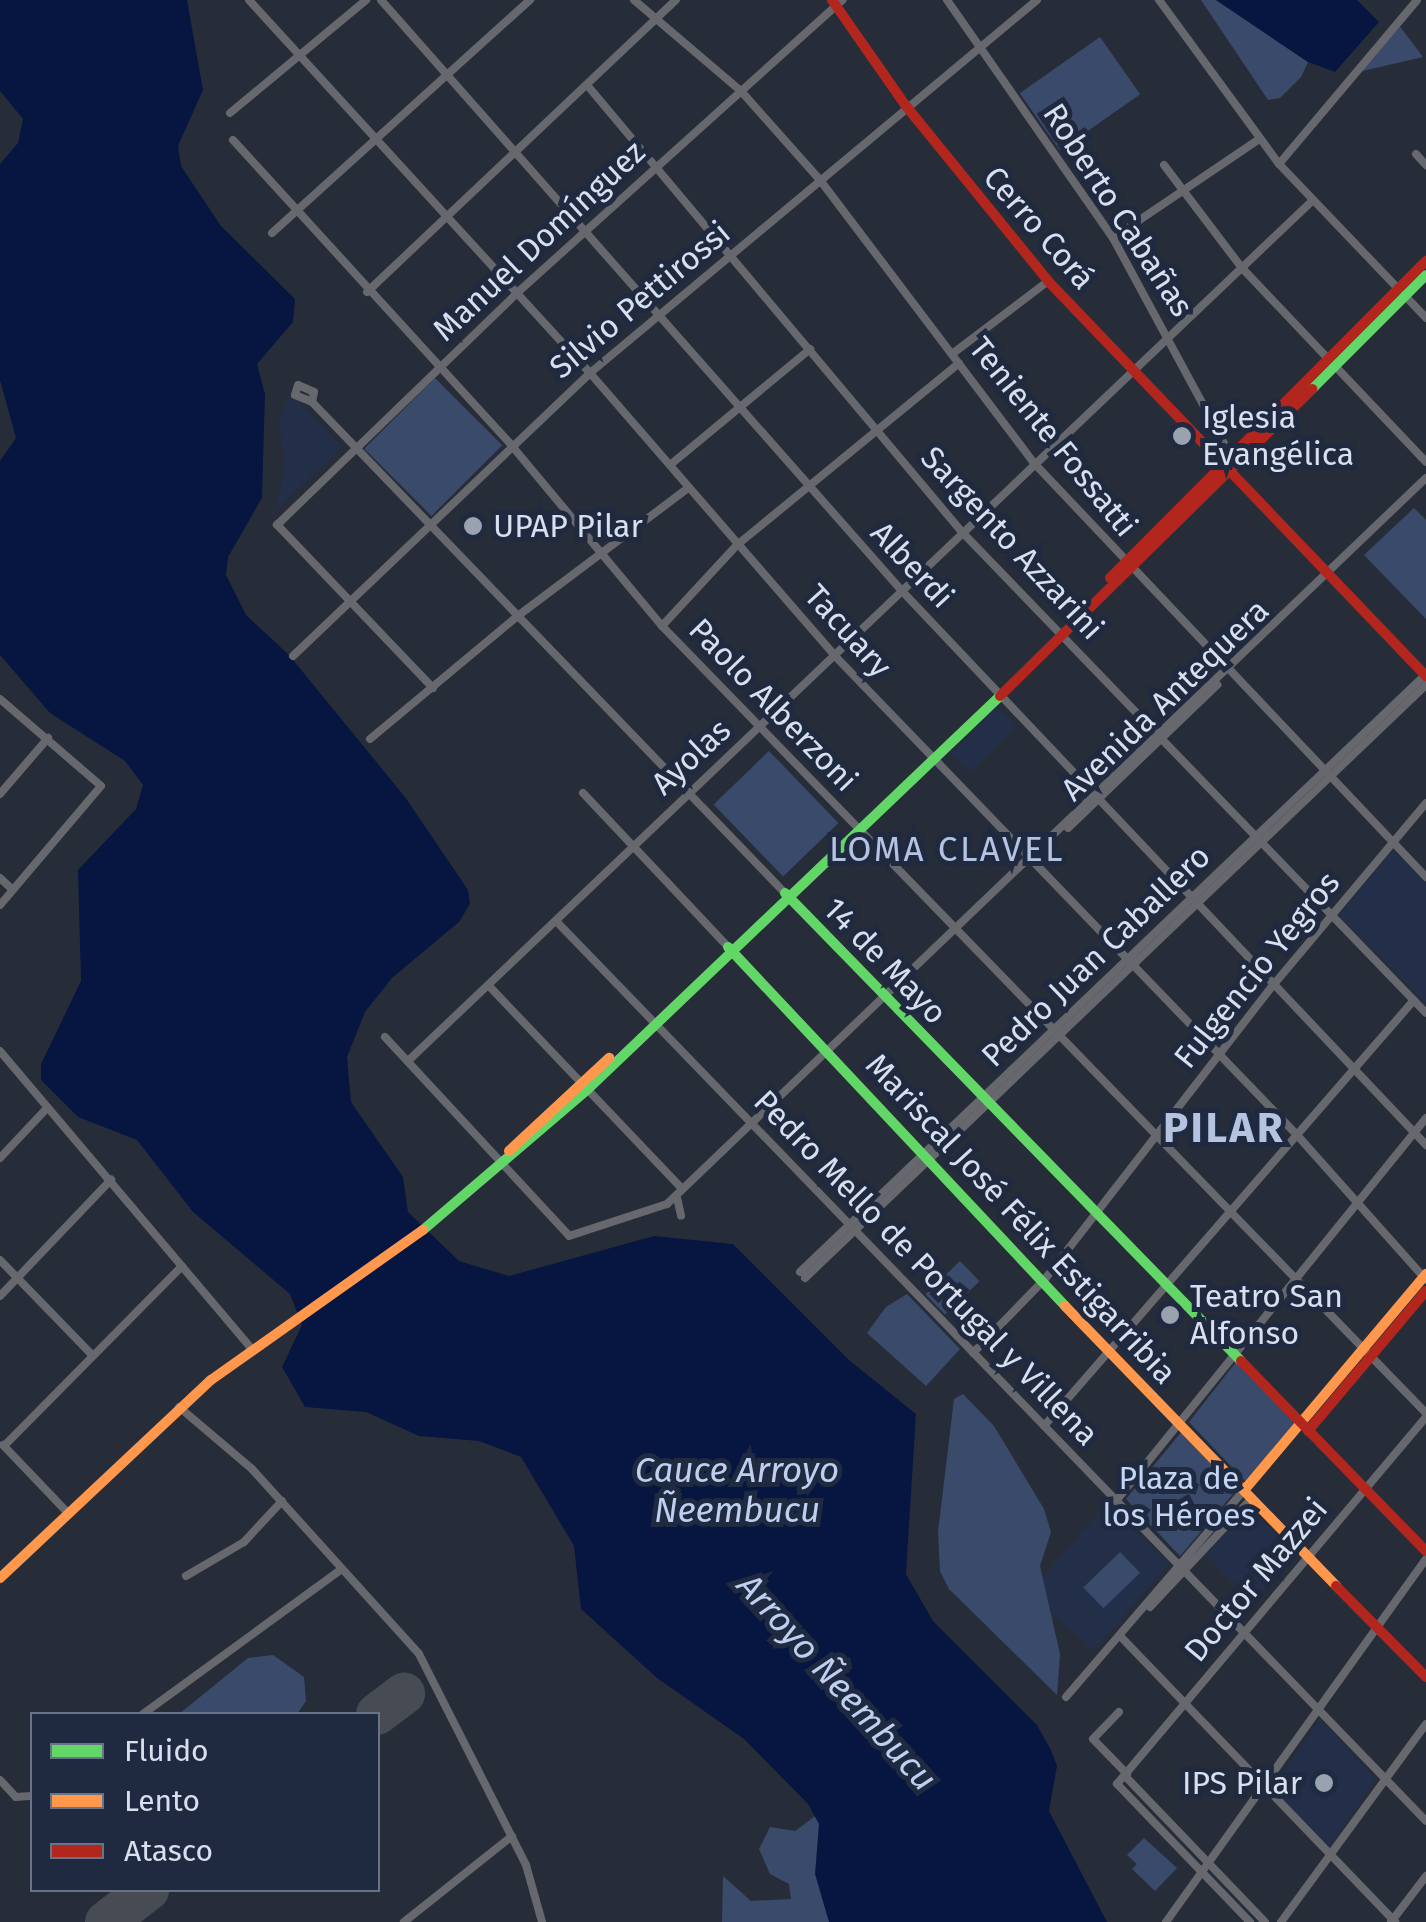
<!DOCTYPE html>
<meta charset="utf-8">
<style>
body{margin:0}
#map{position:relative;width:1426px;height:1922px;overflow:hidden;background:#272d38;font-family:"Fira Sans",sans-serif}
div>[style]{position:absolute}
.built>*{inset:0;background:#232f48;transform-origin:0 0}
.green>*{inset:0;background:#3a4a6a;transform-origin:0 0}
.water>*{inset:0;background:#061641}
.runway>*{height:42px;margin:-21px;padding:0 21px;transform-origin:21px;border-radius:21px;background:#474b54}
.street>*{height:8px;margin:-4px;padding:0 4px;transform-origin:4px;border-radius:4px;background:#66686e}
.fast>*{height:10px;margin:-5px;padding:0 5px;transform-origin:5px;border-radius:5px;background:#63d668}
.slow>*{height:10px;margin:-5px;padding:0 5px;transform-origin:5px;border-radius:5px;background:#ff974d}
.jam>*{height:10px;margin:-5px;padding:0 5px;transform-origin:5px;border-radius:5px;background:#b3261e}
.dots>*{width:28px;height:28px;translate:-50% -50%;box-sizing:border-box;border:5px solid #1f2a40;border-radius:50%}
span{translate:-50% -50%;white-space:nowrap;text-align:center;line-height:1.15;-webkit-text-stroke:10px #1f2a40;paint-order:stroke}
.street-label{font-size:32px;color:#d8e0ef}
.poi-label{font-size:32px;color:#d8e0ef}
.left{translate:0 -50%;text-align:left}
.right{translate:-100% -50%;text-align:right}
.park-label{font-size:32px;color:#c4d5f5}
.neighbourhood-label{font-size:35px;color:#b4c3e0;letter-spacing:2.5px}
.water-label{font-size:35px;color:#bfcff0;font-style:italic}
.district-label{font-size:42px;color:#b4c3e0;font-weight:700;letter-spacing:2.5px}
.legend{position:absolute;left:30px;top:1712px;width:350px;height:180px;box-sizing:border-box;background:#1f2a40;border:2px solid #697386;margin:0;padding:12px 18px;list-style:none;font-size:30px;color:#d8e0ef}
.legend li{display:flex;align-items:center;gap:20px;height:50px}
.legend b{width:50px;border:2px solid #697386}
</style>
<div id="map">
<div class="built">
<div style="clip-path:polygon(291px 393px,342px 447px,276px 510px,285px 466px,279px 421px)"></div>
<div style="left:997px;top:707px;width:27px;height:65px;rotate:45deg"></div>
<div style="clip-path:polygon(1393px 850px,1426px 882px,1426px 1003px,1338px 915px)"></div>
<div style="left:1105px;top:1506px;width:86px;height:116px;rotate:41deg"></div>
<div style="left:1249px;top:1507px;width:69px;height:64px;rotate:46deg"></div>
<div style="clip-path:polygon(1320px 1719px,1376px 1779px,1328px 1847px,1271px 1788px)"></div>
</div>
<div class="green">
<div style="clip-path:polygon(1201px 0,1216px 0,1308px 62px,1301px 77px,1280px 98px,1268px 100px)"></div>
<div style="clip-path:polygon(1398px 24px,1423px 57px,1358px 72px)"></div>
<div style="left:1100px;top:37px;width:70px;height:98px;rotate:55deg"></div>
<div style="left:435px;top:378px;width:95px;height:100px;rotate:45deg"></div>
<div style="clip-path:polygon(1414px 508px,1426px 520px,1426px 619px,1364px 555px)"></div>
<div style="left:769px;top:751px;width:100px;height:77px;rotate:46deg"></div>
<div style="left:960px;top:1261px;width:28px;height:48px;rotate:46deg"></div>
<div style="clip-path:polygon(907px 1294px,960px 1349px,926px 1386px,867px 1333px,886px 1307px)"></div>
<div style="clip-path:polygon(1236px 1362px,1296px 1421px,1245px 1481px,1189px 1422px)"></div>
<div style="clip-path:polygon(963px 1394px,994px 1426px,1044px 1509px,1051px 1532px,1040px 1566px,1060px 1654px,1057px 1695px,949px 1589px,940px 1571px,938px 1532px,954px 1399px)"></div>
<div style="clip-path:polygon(1183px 1430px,1239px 1487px,1180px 1556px,1126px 1499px)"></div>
<div style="left:1120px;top:1552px;width:29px;height:51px;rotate:46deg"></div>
<div style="clip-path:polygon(273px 1655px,304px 1677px,306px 1701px,297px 1714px,179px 1714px,248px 1658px)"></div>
<div style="clip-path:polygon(818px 1814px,838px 1922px,722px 1922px,723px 1876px,751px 1901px,791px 1899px,789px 1884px,770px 1874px,759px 1849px,770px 1827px,795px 1831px)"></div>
<div style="clip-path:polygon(1144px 1838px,1177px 1868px,1155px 1891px,1132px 1869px,1137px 1864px,1127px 1855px)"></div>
</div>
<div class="water">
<div style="clip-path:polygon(0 0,187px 0,203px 90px,178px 146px,181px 166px,221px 226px,295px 299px,293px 322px,257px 364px,265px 394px,262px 498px,228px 557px,226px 575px,246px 615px,289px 655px,405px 797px,468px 890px,470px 904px,459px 922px,392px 978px,365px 1012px,347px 1057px,351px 1102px,403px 1177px,408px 1212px,459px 1261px,509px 1276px,654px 1236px,733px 1244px,849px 1360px,916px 1414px,906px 1574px,933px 1621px,1037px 1725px,1051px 1750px,1057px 1766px,1049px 1811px,1107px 1922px,829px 1922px,815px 1874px,819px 1824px,808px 1804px,744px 1739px,657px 1678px,581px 1609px,574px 1546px,521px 1457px,479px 1441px,419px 1436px,366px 1412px,305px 1407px,282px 1367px,302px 1325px,290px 1294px,193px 1212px,137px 1140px,78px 1117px,41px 1080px,41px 1064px,81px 981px,78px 870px,136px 809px,143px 785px,125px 761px,50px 713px,0 655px,0 461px,16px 438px,0 380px,0 164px,18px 143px,23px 119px,0 91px)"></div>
<div style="clip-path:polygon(1216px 0,1357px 0,1379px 22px,1335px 72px,1308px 62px)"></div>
</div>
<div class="runway">
<div style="left:377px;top:1714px;width:34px;rotate:-37deg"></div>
<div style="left:106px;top:1922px;width:53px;rotate:-37.3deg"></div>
</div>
<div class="street">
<div style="left:249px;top:0;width:505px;rotate:47.57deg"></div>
<div style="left:590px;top:373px;width:374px;rotate:49.1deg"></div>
<div style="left:835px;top:656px;width:665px;rotate:46.03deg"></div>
<div style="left:1297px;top:1135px;width:194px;rotate:48.3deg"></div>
<div style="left:381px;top:0;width:788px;rotate:48.6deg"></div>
<div style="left:902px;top:591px;width:763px;rotate:46.59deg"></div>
<div style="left:634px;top:0;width:140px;rotate:40.4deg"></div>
<div style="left:741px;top:91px;width:119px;rotate:48.4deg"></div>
<div style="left:820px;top:180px;width:353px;rotate:52.9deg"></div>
<div style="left:1033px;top:462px;width:572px;rotate:46.56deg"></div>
<div style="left:947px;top:0;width:290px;rotate:55.1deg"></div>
<div style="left:1113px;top:238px;width:248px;rotate:61.6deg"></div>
<div style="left:1159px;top:0;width:203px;rotate:53.8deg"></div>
<div style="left:1279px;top:164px;width:213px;rotate:46.3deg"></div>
<div style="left:587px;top:85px;width:583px;rotate:50.01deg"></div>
<div style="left:962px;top:532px;width:668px;rotate:46.03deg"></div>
<div style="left:230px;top:113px;width:177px;rotate:-39.7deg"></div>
<div style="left:233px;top:140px;width:414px;rotate:47.6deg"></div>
<div style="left:512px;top:446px;width:234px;rotate:50.2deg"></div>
<div style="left:662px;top:626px;width:1097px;rotate:45.85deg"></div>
<div style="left:1416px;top:154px;width:15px;rotate:48deg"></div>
<div style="left:1279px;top:164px;width:214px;rotate:-49.9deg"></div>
<div style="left:1164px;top:165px;width:129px;rotate:52.9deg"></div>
<div style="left:1242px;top:268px;width:267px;rotate:46.5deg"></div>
<div style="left:272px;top:233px;width:348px;rotate:-42.1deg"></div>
<div style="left:1113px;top:238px;width:176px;rotate:-34.1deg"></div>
<div style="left:367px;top:292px;width:425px;rotate:-43.4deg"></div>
<div style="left:952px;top:354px;width:121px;rotate:-37.2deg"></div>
<div style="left:312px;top:402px;width:10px;rotate:-79deg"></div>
<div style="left:314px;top:392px;width:17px;rotate:-156deg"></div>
<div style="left:298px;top:385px;width:10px;rotate:107deg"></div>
<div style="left:295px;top:395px;width:18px;rotate:22deg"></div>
<div style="left:312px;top:402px;width:682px;rotate:46.07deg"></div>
<div style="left:670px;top:465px;width:182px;rotate:-39.6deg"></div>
<div style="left:662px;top:626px;width:110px;rotate:-47.2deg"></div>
<div style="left:737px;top:545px;width:287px;rotate:-39.3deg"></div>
<div style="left:293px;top:656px;width:410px;rotate:-43.6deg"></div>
<div style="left:590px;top:373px;width:582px;rotate:-39.84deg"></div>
<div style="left:433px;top:688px;width:226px;rotate:-133.7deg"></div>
<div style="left:277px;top:525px;width:334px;rotate:-44deg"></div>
<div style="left:517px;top:293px;width:438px;rotate:-42deg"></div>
<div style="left:0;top:699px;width:133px;rotate:40.7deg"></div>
<div style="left:101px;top:786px;width:156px;rotate:130.3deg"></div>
<div style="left:370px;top:739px;width:194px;rotate:-39.8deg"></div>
<div style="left:519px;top:615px;width:211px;rotate:-36.9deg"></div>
<div style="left:583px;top:793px;width:212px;rotate:46.7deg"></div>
<div style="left:0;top:794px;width:74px;rotate:-49.4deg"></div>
<div style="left:1068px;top:828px;width:207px;rotate:-43.8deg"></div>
<div style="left:0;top:878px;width:16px;rotate:43deg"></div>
<div style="left:557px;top:922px;width:1250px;rotate:45.97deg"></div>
<div style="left:489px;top:986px;width:280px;rotate:46.4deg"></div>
<div style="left:385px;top:1037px;width:271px;rotate:47.2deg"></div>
<div style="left:569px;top:1236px;width:103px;rotate:-18.1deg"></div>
<div style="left:667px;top:1204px;width:1050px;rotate:-43.73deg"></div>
<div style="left:0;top:1051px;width:392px;rotate:49.8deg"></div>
<div style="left:408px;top:1061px;width:1249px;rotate:-43.57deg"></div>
<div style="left:0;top:1158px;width:67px;rotate:-46.8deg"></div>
<div style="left:677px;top:1198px;width:18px;rotate:77deg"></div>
<div style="left:0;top:1260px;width:131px;rotate:45.9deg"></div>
<div style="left:800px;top:1272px;width:866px;rotate:-43.69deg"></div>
<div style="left:805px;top:1278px;width:859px;rotate:-43.68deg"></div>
<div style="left:0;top:1296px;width:161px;rotate:-46.3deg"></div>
<div style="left:973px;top:1353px;width:103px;rotate:-45.8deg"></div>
<div style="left:1045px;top:1279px;width:375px;rotate:-52.2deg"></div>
<div style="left:1275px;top:983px;width:235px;rotate:-50deg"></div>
<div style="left:179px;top:1407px;width:96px;rotate:40.3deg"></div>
<div style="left:252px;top:1469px;width:249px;rotate:47.9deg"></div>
<div style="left:419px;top:1654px;width:237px;rotate:63.1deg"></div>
<div style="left:526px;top:1865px;width:59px;rotate:74.3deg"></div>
<div style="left:1044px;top:1426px;width:564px;rotate:-49.02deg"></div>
<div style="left:3px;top:1445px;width:95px;rotate:46.3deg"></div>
<div style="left:4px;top:1446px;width:253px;rotate:-45.3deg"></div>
<div style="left:1116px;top:1501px;width:493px;rotate:-51deg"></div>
<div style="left:186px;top:1576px;width:67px;rotate:-30.4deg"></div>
<div style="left:244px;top:1542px;width:56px;rotate:-47.2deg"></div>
<div style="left:1150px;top:1607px;width:149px;rotate:-46.9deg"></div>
<div style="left:1122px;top:1638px;width:394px;rotate:46.1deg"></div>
<div style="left:1066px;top:1697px;width:274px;rotate:-49.3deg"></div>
<div style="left:1119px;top:1712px;width:37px;rotate:134deg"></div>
<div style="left:1093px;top:1739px;width:49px;rotate:45.8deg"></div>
<div style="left:143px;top:1714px;width:246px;rotate:-36.1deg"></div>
<div style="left:1125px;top:1776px;width:202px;rotate:46.2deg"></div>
<div style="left:0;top:1780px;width:23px;rotate:47deg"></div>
<div style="left:16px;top:1797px;width:16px;rotate:-4deg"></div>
<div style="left:404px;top:1922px;width:138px;rotate:-38.5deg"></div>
<div style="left:1166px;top:1922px;width:447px;rotate:-54.4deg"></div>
<div style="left:1250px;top:1922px;width:192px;rotate:-133.9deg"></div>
<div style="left:1117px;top:1784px;width:480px;rotate:-49.9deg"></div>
<div style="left:1281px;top:1922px;width:245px;rotate:-53.8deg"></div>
<div style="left:1391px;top:1922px;width:58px;rotate:-52.7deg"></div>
</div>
<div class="fast">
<div style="left:1312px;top:389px;width:161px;rotate:-45deg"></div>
<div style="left:785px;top:893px;width:653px;rotate:45.74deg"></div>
<div style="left:728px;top:947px;width:492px;rotate:46.8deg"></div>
<div style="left:423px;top:1230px;width:216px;rotate:-40.5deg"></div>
<div style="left:587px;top:1090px;width:571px;rotate:-43.65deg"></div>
</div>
<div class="slow">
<div style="left:509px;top:1151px;width:137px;rotate:-42.9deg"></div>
<div style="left:1065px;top:1306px;width:390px;rotate:45.9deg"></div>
<div style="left:1246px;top:1488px;width:280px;rotate:-49.9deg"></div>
<div style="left:0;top:1578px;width:289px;rotate:-43.2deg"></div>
<div style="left:211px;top:1380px;width:260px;rotate:-35.3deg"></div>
</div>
<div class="jam">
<div style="left:832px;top:0;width:129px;rotate:55.1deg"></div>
<div style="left:906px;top:106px;width:225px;rotate:50.9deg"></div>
<div style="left:1048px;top:281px;width:547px;rotate:46.26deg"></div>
<div style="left:1110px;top:578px;width:448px;rotate:-45.1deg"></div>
<div style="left:1000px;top:696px;width:438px;rotate:-44.5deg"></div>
<div style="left:1241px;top:1361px;width:265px;rotate:45.8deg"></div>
<div style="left:1308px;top:1431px;width:183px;rotate:-49.9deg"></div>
<div style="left:1336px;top:1586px;width:128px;rotate:45.3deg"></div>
</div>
<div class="dots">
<div style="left:1182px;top:436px;background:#9aa1af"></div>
<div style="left:473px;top:526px;background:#9aa1af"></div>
<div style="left:1170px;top:1315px;background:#9aa1af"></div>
<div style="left:1324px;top:1783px;background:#9aa1af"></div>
</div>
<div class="street-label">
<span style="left:1118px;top:210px;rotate:57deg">Roberto Cabañas</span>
<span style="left:1039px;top:228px;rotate:49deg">Cerro Corá</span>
<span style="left:539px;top:241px;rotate:-43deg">Manuel Domínguez</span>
<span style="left:640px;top:300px;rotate:-40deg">Silvio Pettirossi</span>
<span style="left:1053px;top:437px;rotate:51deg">Teniente Fossatti</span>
<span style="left:1012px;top:543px;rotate:47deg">Sargento Azzarini</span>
<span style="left:912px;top:565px;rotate:47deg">Alberdi</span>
<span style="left:848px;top:631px;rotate:48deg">Tacuary</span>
<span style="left:1165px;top:700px;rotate:-44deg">Avenida Antequera</span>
<span style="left:773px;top:705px;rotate:46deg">Paolo Alberzoni</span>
<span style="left:691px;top:757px;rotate:-43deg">Ayolas</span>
<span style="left:1096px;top:956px;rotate:-44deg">Pedro Juan Caballero</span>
<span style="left:885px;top:961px;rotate:46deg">14 de Mayo</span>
<span style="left:1257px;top:970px;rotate:-51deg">Fulgencio Yegros</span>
<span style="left:1021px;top:1219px;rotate:47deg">Mariscal José Félix Estigarribia</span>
<span style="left:926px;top:1268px;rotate:46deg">Pedro Mello de Portugal y Villena</span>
<span style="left:1256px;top:1580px;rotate:-50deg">Doctor Mazzei</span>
</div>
<div class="poi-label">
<span class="left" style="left:1202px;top:436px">Iglesia<br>Evangélica</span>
<span class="left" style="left:493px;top:526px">UPAP Pilar</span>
<span class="left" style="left:1190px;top:1315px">Teatro San<br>Alfonso</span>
<span class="right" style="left:1302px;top:1783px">IPS Pilar</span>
</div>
<div class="park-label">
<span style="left:1179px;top:1497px">Plaza de<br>los Héroes</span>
</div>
<div class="neighbourhood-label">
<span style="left:947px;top:849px">LOMA CLAVEL</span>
</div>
<div class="water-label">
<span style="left:737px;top:1490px">Cauce Arroyo<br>Ñeembucu</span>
<span style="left:837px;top:1682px;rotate:48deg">Arroyo Ñeembucu</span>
</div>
<div class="district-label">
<span style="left:1224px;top:1128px">PILAR</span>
</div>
<ul class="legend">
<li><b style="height:12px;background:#63d668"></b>Fluido</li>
<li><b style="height:12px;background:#ff974d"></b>Lento</li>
<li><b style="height:12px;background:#b3261e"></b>Atasco</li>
</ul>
</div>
